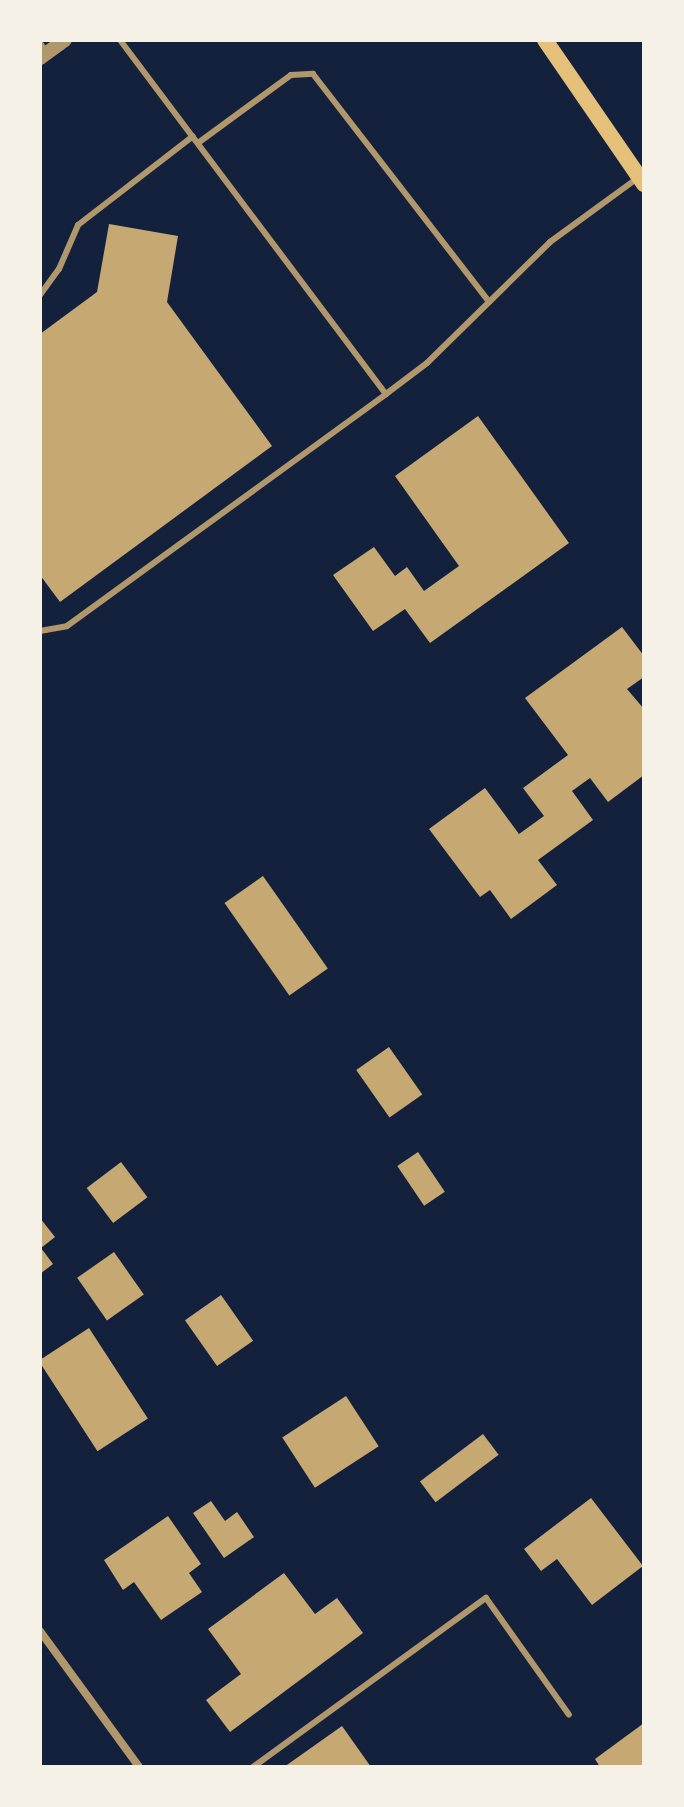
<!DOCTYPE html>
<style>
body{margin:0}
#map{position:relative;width:684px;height:1807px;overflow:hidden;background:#14213d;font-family:"Varela Round",sans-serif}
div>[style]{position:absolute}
.building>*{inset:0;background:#c6a872;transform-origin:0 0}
.service>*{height:6px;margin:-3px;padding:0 3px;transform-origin:3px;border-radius:3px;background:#b1986c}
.minor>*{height:8px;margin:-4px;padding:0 4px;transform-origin:4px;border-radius:4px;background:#b1986c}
.tertiary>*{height:14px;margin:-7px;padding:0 7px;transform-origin:7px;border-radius:7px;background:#b1986c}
.secondary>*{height:16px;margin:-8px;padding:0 8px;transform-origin:8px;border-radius:8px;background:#e5c07b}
span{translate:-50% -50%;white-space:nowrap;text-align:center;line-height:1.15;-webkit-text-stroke:6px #f6f1e7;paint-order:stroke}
.frame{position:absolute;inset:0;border:42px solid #f6f1e7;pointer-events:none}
</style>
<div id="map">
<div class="building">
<div style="clip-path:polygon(109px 224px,178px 236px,167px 302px,272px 446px,60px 602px,40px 575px,40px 334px,97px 292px)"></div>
<div style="clip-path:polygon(478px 416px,569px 543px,430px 643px,405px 609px,373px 631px,333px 575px,374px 547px,395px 576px,407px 567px,424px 591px,459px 566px,395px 476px)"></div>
<div style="clip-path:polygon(622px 627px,644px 656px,644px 677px,627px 689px,644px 709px,644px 775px,608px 802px,590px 778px,572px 791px,593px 820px,538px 860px,557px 885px,511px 919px,490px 890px,480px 897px,429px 829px,485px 788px,519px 834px,544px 816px,523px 788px,568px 755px,525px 698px)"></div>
<div style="left:263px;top:876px;width:113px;height:47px;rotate:55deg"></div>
<div style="left:389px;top:1047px;width:58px;height:40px;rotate:55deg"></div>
<div style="left:418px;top:1152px;width:48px;height:25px;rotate:56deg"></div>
<div style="left:121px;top:1162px;width:44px;height:43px;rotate:53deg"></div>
<div style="clip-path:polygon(40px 1218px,55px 1237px,41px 1248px,53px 1264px,40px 1274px)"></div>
<div style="left:114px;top:1252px;width:52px;height:45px;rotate:55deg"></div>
<div style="left:221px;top:1295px;width:56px;height:44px;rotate:55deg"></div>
<div style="left:89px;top:1328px;width:108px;height:60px;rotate:57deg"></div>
<div style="left:346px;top:1396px;width:60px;height:76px;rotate:57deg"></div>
<div style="left:483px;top:1434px;width:26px;height:79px;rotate:53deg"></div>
<div style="clip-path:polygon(591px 1498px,643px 1566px,592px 1605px,557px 1559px,541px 1571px,524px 1549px)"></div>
<div style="clip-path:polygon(211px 1501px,225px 1521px,237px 1512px,254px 1537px,224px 1558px,193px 1513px)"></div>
<div style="clip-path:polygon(168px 1516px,201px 1564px,189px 1573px,202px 1592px,161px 1620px,134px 1582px,123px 1590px,104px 1560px)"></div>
<div style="clip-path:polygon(284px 1573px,315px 1614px,337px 1598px,363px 1633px,230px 1732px,206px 1700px,241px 1674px,208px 1629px)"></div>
<div style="clip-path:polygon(644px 1723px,644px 1767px,600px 1767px,595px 1759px)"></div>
<div style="clip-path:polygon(342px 1726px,371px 1767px,284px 1767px)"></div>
</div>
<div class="service">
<div style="left:120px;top:40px;width:443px;rotate:53.1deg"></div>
<div style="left:386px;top:394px;width:51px;rotate:-37.1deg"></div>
<div style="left:427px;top:363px;width:173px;rotate:-44.5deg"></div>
<div style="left:550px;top:242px;width:110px;rotate:-36.1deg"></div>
<div style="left:40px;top:43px;width:12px;rotate:55deg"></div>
<div style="left:198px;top:143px;width:115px;rotate:-36.2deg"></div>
<div style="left:291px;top:75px;width:22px;rotate:-3deg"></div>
<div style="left:313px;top:74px;width:288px;rotate:52.3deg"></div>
<div style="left:40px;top:295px;width:32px;rotate:-54deg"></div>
<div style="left:59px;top:269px;width:48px;rotate:-66.6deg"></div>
<div style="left:78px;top:225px;width:145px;rotate:-37.7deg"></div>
<div style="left:40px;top:631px;width:27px;rotate:-10deg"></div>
<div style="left:67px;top:626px;width:394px;rotate:-36deg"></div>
<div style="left:253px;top:1767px;width:288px;rotate:-36deg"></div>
<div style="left:486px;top:1598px;width:143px;rotate:54.6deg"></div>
</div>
<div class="minor">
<div style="left:40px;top:1631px;width:168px;rotate:53.9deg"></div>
</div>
<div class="tertiary">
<div style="left:40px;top:58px;width:31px;rotate:-36deg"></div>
</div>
<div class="secondary">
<div style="left:545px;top:40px;width:175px;rotate:55.5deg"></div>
</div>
<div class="frame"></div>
</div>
